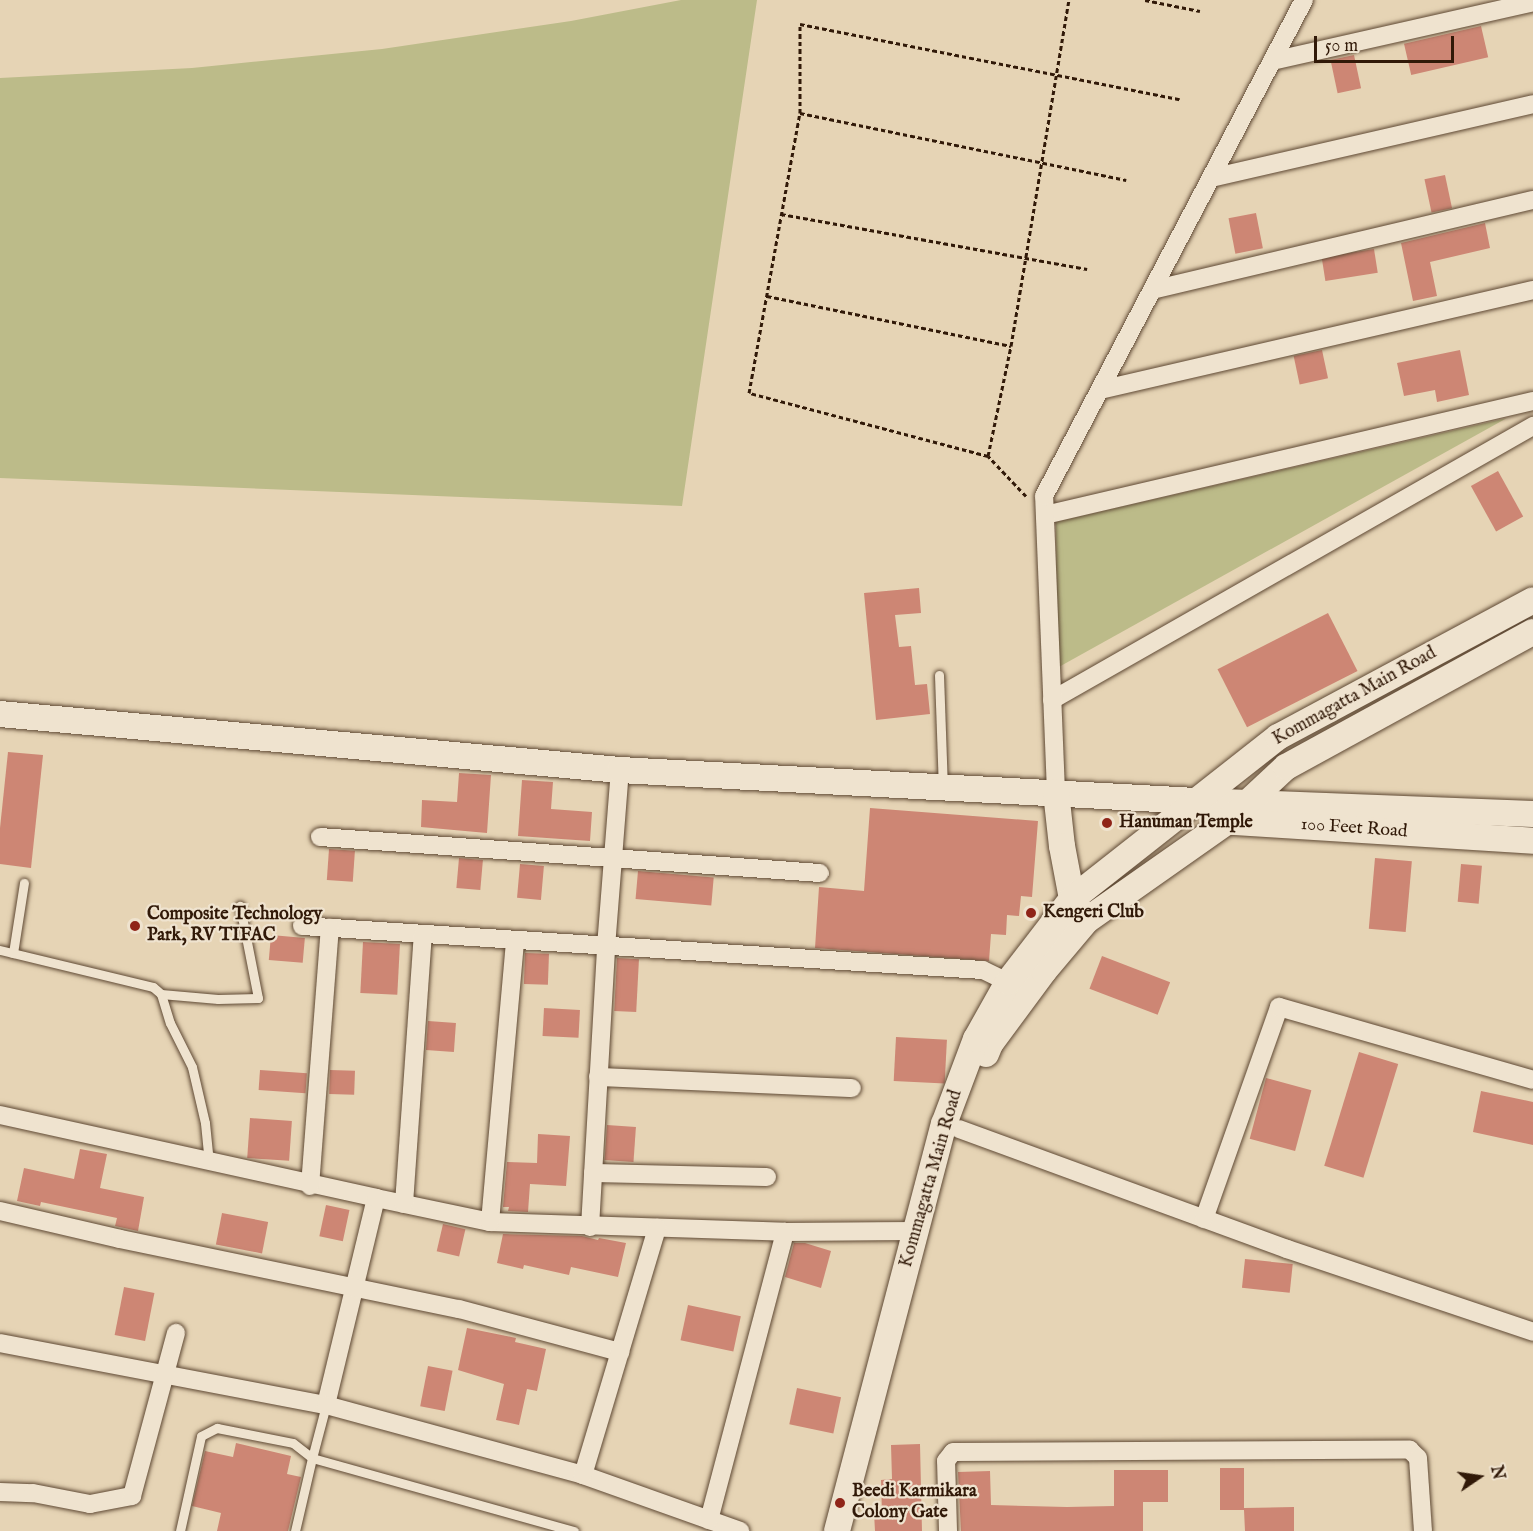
<!DOCTYPE html>
<style>
body{margin:0}
#map{position:relative;width:1533px;height:1531px;overflow:hidden;background:#e6d4b5;font-family:"IM FELL English",serif}
div>[style]{position:absolute}
.green>*{inset:0;background:#bcbb89}
.building>*{inset:0;background:#cd8674;transform-origin:0 0}
.path>*{height:3px;margin-top:-1.5px;transform-origin:0;background:repeating-linear-gradient(90deg,#311908 0 4.5px,transparent 0 7.5px)}
.roads{filter:drop-shadow(0 0 2px #5e4833) drop-shadow(0 0 2px #5e4833)}
.lane>*{height:9px;margin:-4.5px;padding:0 4.5px;transform-origin:4.5px;border-radius:4.5px;background:#efe3cf}
.street>*{height:18px;margin:-9px;padding:0 9px;transform-origin:9px;border-radius:9px;background:#efe3cf}
.secondary>*{height:26px;margin:-13px;padding:0 13px;transform-origin:13px;border-radius:13px;background:#efe3cf}
.dots>*{width:16px;height:16px;translate:-50% -50%;box-sizing:border-box;border:3px solid #efe3cf;border-radius:50%}
span{translate:-50% -50%;white-space:nowrap;text-align:center;line-height:1.15;-webkit-text-stroke:4.5px #efe3cf;paint-order:stroke}
.street-label{font-size:18px;color:#311908}
.poi-label{font-size:18px;color:#311908;font-weight:700}
.left{translate:0 -50%;text-align:left}
.north{position:absolute;left:1449px;top:1447px;width:60px;height:60px;-webkit-text-stroke:4px #efe3cf;paint-order:stroke;rotate:77deg;font-size:16px;font-weight:700;line-height:24px;text-align:center;color:#311908}
.north::after{content:'';display:block;margin:auto;width:21px;height:27px;background:#311908;clip-path:polygon(50% 0,100% 100%,50% 72%,0 100%)}
.scale{position:absolute;left:1314px;top:36px;width:140px;height:27px;box-sizing:border-box;border:3px solid #311908;border-top:0;padding-left:8px;font-size:18px;line-height:21px;white-space:nowrap;color:#311908;-webkit-text-stroke:4px #efe3cf;paint-order:stroke}
</style>
<div id="map">
<div class="green">
<div style="clip-path:polygon(681px 0,757px 0,682px 506px,0 478px,0 78px,192px 68px,382px 49px,571px 21px)"></div>
<div style="clip-path:polygon(1507px 418px,1057px 668px,1056px 522px)"></div>
</div>
<div class="building">
<div style="left:1481px;top:26px;width:32px;height:79px;rotate:77deg"></div>
<div style="left:1354px;top:55px;width:34px;height:24px;rotate:78deg"></div>
<div style="left:1445px;top:175px;width:34px;height:21px;rotate:78deg"></div>
<div style="left:1256px;top:213px;width:36px;height:28px;rotate:79deg"></div>
<div style="clip-path:polygon(1485px 223px,1490px 248px,1430px 262px,1437px 296px,1413px 301px,1401px 243px)"></div>
<div style="left:1374px;top:249px;width:24px;height:53px;rotate:81deg"></div>
<div style="left:1322px;top:350px;width:29px;height:29px;rotate:78deg"></div>
<div style="clip-path:polygon(1460px 350px,1469px 395px,1437px 402px,1435px 390px,1404px 396px,1397px 363px)"></div>
<div style="left:1498px;top:471px;width:52px;height:31px;rotate:61deg"></div>
<div style="clip-path:polygon(919px 588px,921px 613px,895px 615px,899px 647px,911px 646px,915px 685px,927px 684px,930px 714px,876px 720px,864px 593px)"></div>
<div style="left:1328px;top:613px;width:65px;height:124px;rotate:63deg"></div>
<div style="clip-path:polygon(8px 752px,43px 755px,31px 868px,0 864px,0 828px)"></div>
<div style="clip-path:polygon(459px 773px,491px 775px,487px 833px,421px 827px,422px 800px,457px 802px)"></div>
<div style="clip-path:polygon(522px 780px,553px 782px,551px 809px,592px 812px,590px 841px,518px 836px)"></div>
<div style="clip-path:polygon(870px 808px,1038px 821px,1032px 897px,1021px 896px,1019px 916px,1007px 915px,1006px 935px,991px 934px,989px 961px,815px 948px,819px 887px,864px 891px)"></div>
<div style="left:329px;top:849px;width:26px;height:31px;rotate:4deg"></div>
<div style="left:459px;top:858px;width:24px;height:30px;rotate:5deg"></div>
<div style="left:1375px;top:858px;width:37px;height:71px;rotate:5deg"></div>
<div style="left:520px;top:864px;width:24px;height:34px;rotate:5deg"></div>
<div style="left:1461px;top:864px;width:21px;height:38px;rotate:5deg"></div>
<div style="left:638px;top:871px;width:76px;height:28px;rotate:5deg"></div>
<div style="left:271px;top:935px;width:34px;height:25px;rotate:5deg"></div>
<div style="left:363px;top:942px;width:37px;height:51px;rotate:3deg"></div>
<div style="left:525px;top:953px;width:24px;height:31px;rotate:2deg"></div>
<div style="left:1102px;top:956px;width:73px;height:35px;rotate:21deg"></div>
<div style="left:617px;top:958px;width:22px;height:53px;rotate:3deg"></div>
<div style="left:544px;top:1008px;width:36px;height:28px;rotate:3deg"></div>
<div style="left:428px;top:1021px;width:28px;height:29px;rotate:4deg"></div>
<div style="left:896px;top:1037px;width:51px;height:44px;rotate:3deg"></div>
<div style="left:1359px;top:1052px;width:41px;height:119px;rotate:17deg"></div>
<div style="left:260px;top:1070px;width:47px;height:20px;rotate:4deg"></div>
<div style="left:330px;top:1070px;width:25px;height:24px;rotate:2deg"></div>
<div style="left:1266px;top:1078px;width:47px;height:63px;rotate:15deg"></div>
<div style="clip-path:polygon(1481px 1091px,1533px 1102px,1533px 1145px,1473px 1132px)"></div>
<div style="left:250px;top:1118px;width:42px;height:40px;rotate:4deg"></div>
<div style="left:607px;top:1125px;width:29px;height:35px;rotate:4deg"></div>
<div style="clip-path:polygon(538px 1134px,570px 1136px,566px 1186px,530px 1184px,528px 1212px,508px 1211px,509px 1207px,503px 1207px,507px 1162px,537px 1163px)"></div>
<div style="clip-path:polygon(80px 1149px,107px 1154px,100px 1188px,144px 1197px,138px 1231px,115px 1226px,117px 1218px,41px 1202px,40px 1206px,17px 1201px,24px 1168px,74px 1179px)"></div>
<div style="left:326px;top:1205px;width:24px;height:32px;rotate:12deg"></div>
<div style="left:222px;top:1213px;width:47px;height:32px;rotate:11deg"></div>
<div style="left:443px;top:1224px;width:23px;height:28px;rotate:13deg"></div>
<div style="clip-path:polygon(503px 1234px,582px 1236px,598px 1240px,599px 1238px,626px 1243px,618px 1277px,571px 1267px,569px 1275px,524px 1265px,523px 1269px,497px 1263px)"></div>
<div style="clip-path:polygon(794px 1243px,805px 1243px,831px 1251px,821px 1288px,785px 1277px)"></div>
<div style="left:1245px;top:1259px;width:48px;height:29px;rotate:6deg"></div>
<div style="left:124px;top:1287px;width:31px;height:49px;rotate:11deg"></div>
<div style="left:688px;top:1305px;width:54px;height:36px;rotate:12deg"></div>
<div style="clip-path:polygon(467px 1328px,516px 1338px,515px 1342px,546px 1349px,537px 1391px,527px 1389px,519px 1425px,496px 1420px,504px 1384px,458px 1370px)"></div>
<div style="left:428px;top:1366px;width:25px;height:41px;rotate:11deg"></div>
<div style="left:797px;top:1388px;width:45px;height:37px;rotate:12deg"></div>
<div style="clip-path:polygon(236px 1443px,291px 1456px,287px 1474px,301px 1477px,288px 1531px,217px 1531px,221px 1513px,192px 1506px,205px 1451px,233px 1457px)"></div>
<div style="clip-path:polygon(920px 1444px,922px 1531px,875px 1531px,874px 1513px,882px 1513px,881px 1480px,892px 1479px,891px 1445px)"></div>
<div style="clip-path:polygon(1220px 1468px,1244px 1468px,1244px 1508px,1294px 1507px,1294px 1531px,1245px 1531px,1244px 1510px,1220px 1510px)"></div>
<div style="clip-path:polygon(1114px 1470px,1168px 1470px,1168px 1502px,1143px 1502px,1143px 1531px,961px 1531px,958px 1472px,990px 1471px,991px 1505px,1067px 1507px,1114px 1506px)"></div>
</div>
<div class="path">
<div style="left:1145px;top:0;width:56px;rotate:11.3deg"></div>
<div style="left:800px;top:113px;width:333px;rotate:11.6deg"></div>
<div style="left:781px;top:214px;width:311px;rotate:10.2deg"></div>
<div style="left:767px;top:296px;width:249px;rotate:11.6deg"></div>
<div style="left:988px;top:456px;width:112px;rotate:-78.2deg"></div>
<div style="left:1011px;top:346px;width:351px;rotate:-80.5deg"></div>
<div style="left:1026px;top:496px;width:55px;rotate:-133.5deg"></div>
<div style="left:988px;top:456px;width:247px;rotate:-165.2deg"></div>
<div style="left:749px;top:393px;width:285px;rotate:-79.7deg"></div>
<div style="left:800px;top:113px;width:89px;rotate:-90deg"></div>
<div style="left:800px;top:24px;width:387px;rotate:11.2deg"></div>
</div>
<div class="roads">
<div class="lane">
<div style="left:939px;top:675px;width:112px;rotate:88deg"></div>
<div style="left:0;top:950px;width:157px;rotate:13.6deg"></div>
<div style="left:153px;top:987px;width:11px;rotate:41deg"></div>
<div style="left:161px;top:994px;width:30px;rotate:73deg"></div>
<div style="left:170px;top:1023px;width:49px;rotate:63.4deg"></div>
<div style="left:192px;top:1067px;width:57px;rotate:76.9deg"></div>
<div style="left:205px;top:1123px;width:40px;rotate:84.3deg"></div>
<div style="left:13px;top:953px;width:71px;rotate:-81.1deg"></div>
<div style="left:161px;top:994px;width:57px;rotate:5deg"></div>
<div style="left:218px;top:999px;width:40px;rotate:-1.4deg"></div>
<div style="left:258px;top:998px;width:94px;rotate:-101.1deg"></div>
<div style="left:326px;top:1405px;width:55px;rotate:104.8deg"></div>
<div style="left:312px;top:1458px;width:272px;rotate:15.6deg"></div>
<div style="left:180px;top:1531px;width:97px;rotate:-77.5deg"></div>
<div style="left:201px;top:1436px;width:18px;rotate:-27deg"></div>
<div style="left:217px;top:1428px;width:77px;rotate:11.2deg"></div>
<div style="left:293px;top:1443px;width:24px;rotate:38deg"></div>
<div style="left:312px;top:1458px;width:75px;rotate:103.1deg"></div>
</div>
<div class="street">
<div style="left:1272px;top:61px;width:268px;rotate:-12.7deg"></div>
<div style="left:1211px;top:178px;width:330px;rotate:-12.9deg"></div>
<div style="left:1152px;top:290px;width:391px;rotate:-13.3deg"></div>
<div style="left:1100px;top:390px;width:444px;rotate:-13deg"></div>
<div style="left:1045px;top:515px;width:501px;rotate:-13.15deg"></div>
<div style="left:1052px;top:700px;width:554px;rotate:-29.67deg"></div>
<div style="left:1056px;top:792px;width:296px;rotate:-92.3deg"></div>
<div style="left:1044px;top:496px;width:560px;rotate:-62.34deg"></div>
<div style="left:320px;top:837px;width:501px;rotate:4.12deg"></div>
<div style="left:302px;top:926px;width:682px;rotate:3.7deg"></div>
<div style="left:983px;top:970px;width:28px;rotate:26deg"></div>
<div style="left:598px;top:1077px;width:254px;rotate:2.5deg"></div>
<div style="left:0;top:1115px;width:385px;rotate:12.4deg"></div>
<div style="left:376px;top:1198px;width:213px;rotate:103.6deg"></div>
<div style="left:959px;top:1129px;width:349px;rotate:20.1deg"></div>
<div style="left:1287px;top:1249px;width:260px;rotate:18.6deg"></div>
<div style="left:593px;top:1173px;width:174px;rotate:1.3deg"></div>
<div style="left:310px;top:1186px;width:259px;rotate:-85.6deg"></div>
<div style="left:376px;top:1198px;width:116px;rotate:11.9deg"></div>
<div style="left:490px;top:1222px;width:295px;rotate:1.9deg"></div>
<div style="left:785px;top:1232px;width:132px;rotate:-0.4deg"></div>
<div style="left:404px;top:1204px;width:270px;rotate:-86deg"></div>
<div style="left:0;top:1211px;width:123px;rotate:13.1deg"></div>
<div style="left:120px;top:1239px;width:346px;rotate:11.7deg"></div>
<div style="left:459px;top:1309px;width:167px;rotate:15deg"></div>
<div style="left:1204px;top:1219px;width:225px;rotate:-70.5deg"></div>
<div style="left:1279px;top:1007px;width:264px;rotate:16deg"></div>
<div style="left:490px;top:1222px;width:281px;rotate:-84.9deg"></div>
<div style="left:590px;top:1227px;width:280px;rotate:-86.7deg"></div>
<div style="left:606px;top:947px;width:178px;rotate:-85.5deg"></div>
<div style="left:0;top:1343px;width:332px;rotate:10.8deg"></div>
<div style="left:326px;top:1405px;width:266px;rotate:15.2deg"></div>
<div style="left:583px;top:1475px;width:167px;rotate:19.6deg"></div>
<div style="left:583px;top:1475px;width:258px;rotate:-73.3deg"></div>
<div style="left:0;top:1492px;width:33px;rotate:2deg"></div>
<div style="left:33px;top:1493px;width:58px;rotate:10.9deg"></div>
<div style="left:90px;top:1504px;width:43px;rotate:-10.8deg"></div>
<div style="left:132px;top:1496px;width:169px;rotate:-74.9deg"></div>
<div style="left:709px;top:1520px;width:298px;rotate:-75.2deg"></div>
<div style="left:948px;top:1531px;width:70px;rotate:-91.6deg"></div>
<div style="left:946px;top:1461px;width:11px;rotate:-52deg"></div>
<div style="left:953px;top:1452px;width:457px;rotate:-0.3deg"></div>
<div style="left:1410px;top:1450px;width:11px;rotate:45deg"></div>
<div style="left:1418px;top:1458px;width:73px;rotate:86.1deg"></div>
</div>
<div class="secondary">
<div style="left:0;top:714px;width:623px;rotate:5.16deg"></div>
<div style="left:620px;top:770px;width:577px;rotate:3.08deg"></div>
<div style="left:1196px;top:801px;width:337px;rotate:2.2deg"></div>
<div style="left:1056px;top:792px;width:54px;rotate:83.7deg"></div>
<div style="left:1062px;top:846px;width:54px;rotate:79.3deg"></div>
<div style="left:1072px;top:899px;width:14px;rotate:56deg"></div>
<div style="left:1219px;top:821px;width:315px;rotate:3.6deg"></div>
<div style="left:986px;top:1054px;width:11px;rotate:-68deg"></div>
<div style="left:990px;top:1044px;width:91px;rotate:-53.5deg"></div>
<div style="left:1044px;top:971px;width:67px;rotate:-49.9deg"></div>
<div style="left:1087px;top:920px;width:172px;rotate:-35.1deg"></div>
<div style="left:1228px;top:821px;width:79px;rotate:-43deg"></div>
<div style="left:1286px;top:767px;width:281px;rotate:-28.7deg"></div>
<div style="left:837px;top:1531px;width:421px;rotate:-75.3deg"></div>
<div style="left:944px;top:1124px;width:91px;rotate:-69.4deg"></div>
<div style="left:976px;top:1039px;width:65px;rotate:-60.7deg"></div>
<div style="left:1008px;top:982px;width:105px;rotate:-52.4deg"></div>
<div style="left:1072px;top:899px;width:262px;rotate:-38.2deg"></div>
<div style="left:1278px;top:737px;width:289px;rotate:-28.2deg"></div>
</div>
</div>
<div class="dots">
<div style="left:1107px;top:823px;background:#8f2418"></div>
<div style="left:1031px;top:913px;background:#8f2418"></div>
<div style="left:135px;top:926px;background:#8f2418"></div>
<div style="left:840px;top:1503px;background:#8f2418"></div>
</div>
<div class="street-label">
<span style="left:1355px;top:697px;rotate:-29deg">Kommagatta Main Road</span>
<span style="left:1354px;top:829px;rotate:4deg">100 Feet Road</span>
<span style="left:932px;top:1179px;rotate:-74deg">Kommagatta Main Road</span>
</div>
<div class="poi-label">
<span class="left" style="left:1119px;top:823px">Hanuman Temple</span>
<span class="left" style="left:1043px;top:913px">Kengeri Club</span>
<span class="left" style="left:147px;top:926px">Composite Technology<br>Park, RV TIFAC</span>
<span class="left" style="left:852px;top:1503px">Beedi Karmikara<br>Colony Gate</span>
</div>
<div class="north">N</div>
<div class="scale">50 m</div>
</div>
